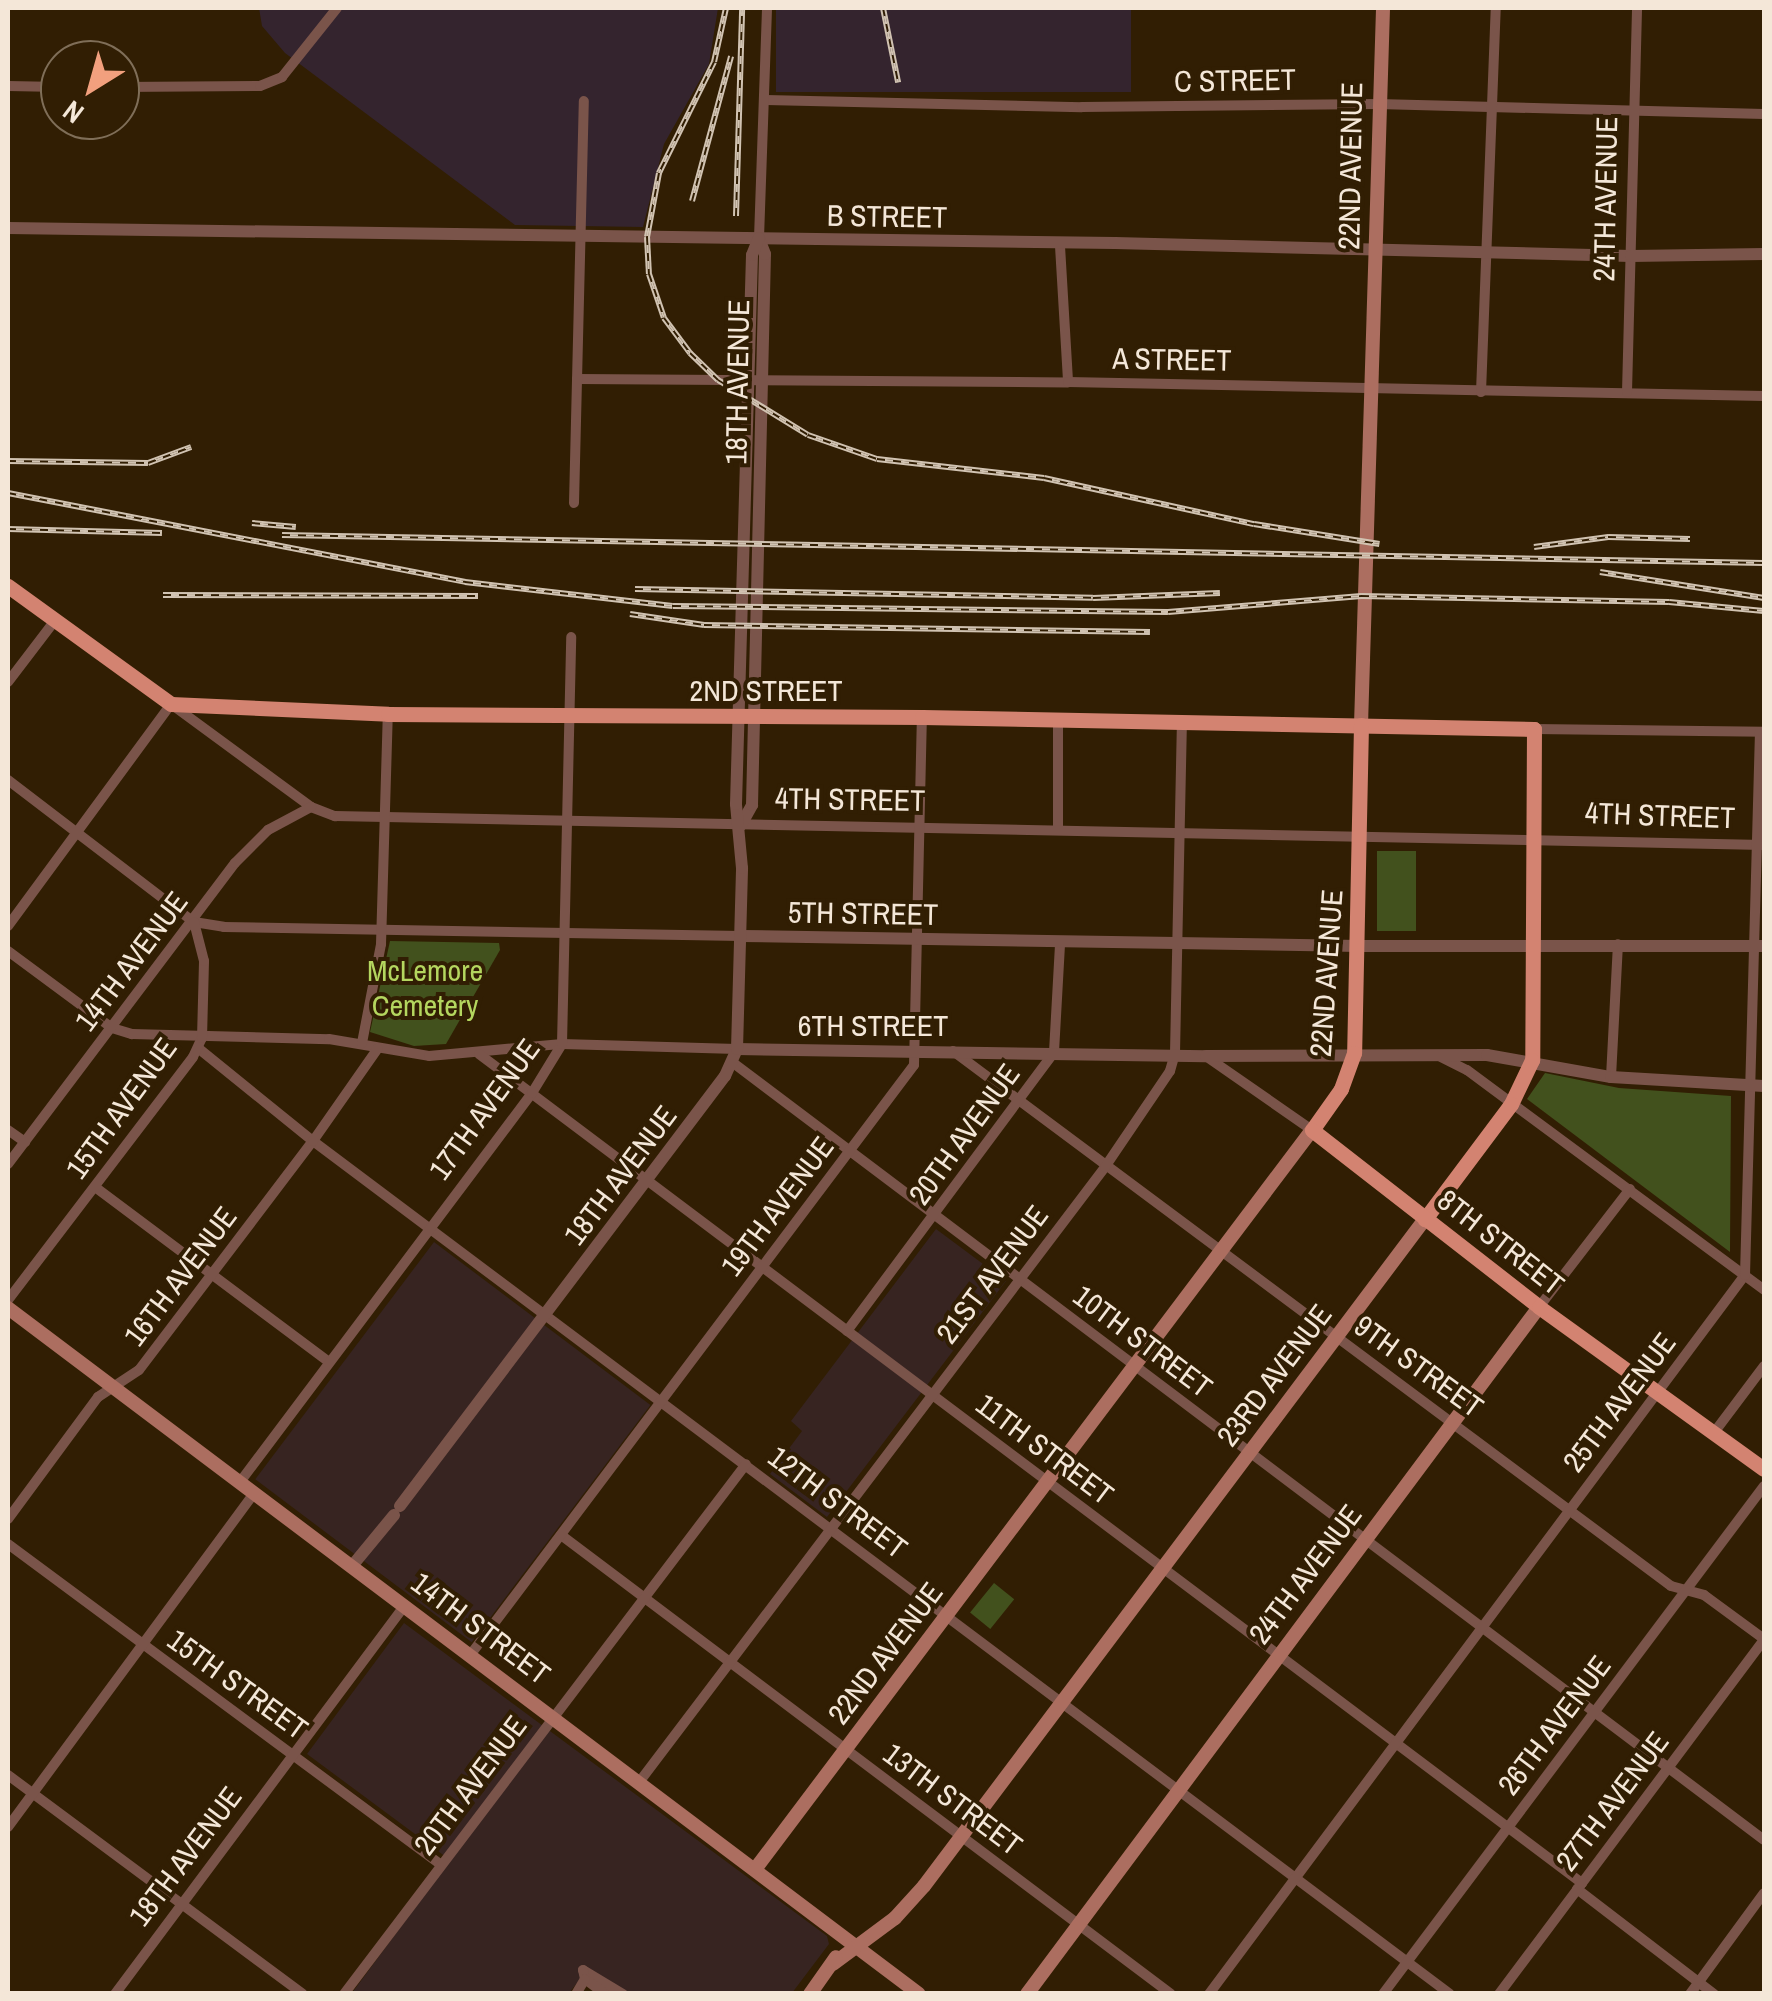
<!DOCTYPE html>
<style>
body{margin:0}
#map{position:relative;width:1772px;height:2001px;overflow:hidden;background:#311e03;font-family:"Archivo Narrow",sans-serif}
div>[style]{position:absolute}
.industrial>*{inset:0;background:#34242e;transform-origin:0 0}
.medical>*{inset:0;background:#372421;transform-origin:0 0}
.green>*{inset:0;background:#42511d;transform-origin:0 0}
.minor>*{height:10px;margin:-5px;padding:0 5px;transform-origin:5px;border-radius:5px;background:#7a544a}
.tertiary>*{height:12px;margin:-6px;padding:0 6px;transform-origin:6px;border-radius:6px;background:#7a544a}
.secondary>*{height:14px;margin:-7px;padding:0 7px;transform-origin:7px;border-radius:7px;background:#ac6e60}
.primary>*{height:15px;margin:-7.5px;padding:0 7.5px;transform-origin:7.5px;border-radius:7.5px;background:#d38371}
.rail>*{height:6px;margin-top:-3px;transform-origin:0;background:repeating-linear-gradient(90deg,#311e03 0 8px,#d1c3b2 0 16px);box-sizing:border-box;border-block:2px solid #d1c3b2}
span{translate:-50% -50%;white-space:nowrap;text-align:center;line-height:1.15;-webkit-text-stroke:8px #311e03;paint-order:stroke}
.street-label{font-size:30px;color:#f4e7d8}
.park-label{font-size:30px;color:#b4d65f}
.frame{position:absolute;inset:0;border:10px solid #f4e7d8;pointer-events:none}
.north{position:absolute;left:40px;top:40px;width:100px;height:100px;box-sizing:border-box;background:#311e03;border:2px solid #7f6e58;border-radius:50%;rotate:217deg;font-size:28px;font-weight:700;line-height:40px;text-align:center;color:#f4e7d8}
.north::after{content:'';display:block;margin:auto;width:35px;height:45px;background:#f2a07e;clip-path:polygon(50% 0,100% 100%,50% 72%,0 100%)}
</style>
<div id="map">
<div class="industrial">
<div style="clip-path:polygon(259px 8px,718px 8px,709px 64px,664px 144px,643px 227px,515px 225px,285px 53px,262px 26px)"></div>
<div style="left:776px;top:8px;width:355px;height:84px"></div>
</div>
<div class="medical">
<div style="clip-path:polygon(936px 1229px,1006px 1281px,827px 1517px,770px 1474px,802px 1431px,791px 1421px)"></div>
<div style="left:434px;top:1242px;width:271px;height:297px;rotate:37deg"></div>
<div style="clip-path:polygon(404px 1623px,827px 1936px,829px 1944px,792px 1993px,602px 1993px,581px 1978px,569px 1993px,352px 1993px,450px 1860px,307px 1754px)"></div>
</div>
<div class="green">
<div style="left:1377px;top:851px;width:39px;height:80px"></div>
<div style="clip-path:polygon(390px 941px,499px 943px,500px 950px,446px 1044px,414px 1046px,370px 1032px)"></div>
<div style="clip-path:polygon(1545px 1073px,1619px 1088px,1731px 1096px,1730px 1252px,1527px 1099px)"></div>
<div style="left:994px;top:1583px;width:26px;height:38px;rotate:39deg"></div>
</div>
<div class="minor">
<div style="left:8px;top:86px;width:52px;rotate:1.1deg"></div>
<div style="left:120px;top:87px;width:140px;rotate:-0.4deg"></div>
<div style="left:260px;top:86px;width:24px;rotate:-22deg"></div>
<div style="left:282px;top:77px;width:88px;rotate:-51.4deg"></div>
<div style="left:766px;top:100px;width:316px;rotate:1.3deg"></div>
<div style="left:1082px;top:107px;width:296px;rotate:-0.6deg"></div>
<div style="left:1378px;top:104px;width:386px;rotate:1.5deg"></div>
<div style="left:759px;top:238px;width:230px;rotate:-88deg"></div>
<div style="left:1060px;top:246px;width:136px;rotate:86.6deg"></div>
<div style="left:577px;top:379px;width:491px;rotate:0.4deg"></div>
<div style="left:1068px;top:382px;width:696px;rotate:1.15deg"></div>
<div style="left:1481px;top:392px;width:384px;rotate:-87.8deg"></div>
<div style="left:1627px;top:392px;width:384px;rotate:-88.5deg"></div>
<div style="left:574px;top:503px;width:402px;rotate:-88.6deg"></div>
<div style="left:8px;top:682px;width:79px;rotate:-52.7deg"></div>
<div style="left:1058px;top:721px;width:108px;rotate:90deg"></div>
<div style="left:1534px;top:729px;width:230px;rotate:0.7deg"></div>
<div style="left:8px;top:780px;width:234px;rotate:37.4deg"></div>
<div style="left:194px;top:922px;width:30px;rotate:9deg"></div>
<div style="left:224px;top:927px;width:517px;rotate:1deg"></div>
<div style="left:8px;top:926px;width:275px;rotate:-53.7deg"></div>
<div style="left:171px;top:704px;width:174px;rotate:36.3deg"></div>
<div style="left:311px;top:807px;width:26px;rotate:21deg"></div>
<div style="left:335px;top:816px;width:1429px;rotate:1.16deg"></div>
<div style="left:8px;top:951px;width:129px;rotate:36.5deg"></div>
<div style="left:112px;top:1028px;width:21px;rotate:17deg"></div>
<div style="left:132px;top:1034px;width:197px;rotate:1.5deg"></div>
<div style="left:329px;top:1039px;width:101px;rotate:9.6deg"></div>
<div style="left:429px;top:1056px;width:134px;rotate:-5.2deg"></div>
<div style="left:562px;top:1044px;width:175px;rotate:1.6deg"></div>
<div style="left:362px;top:1043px;width:101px;rotate:-79.1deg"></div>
<div style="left:381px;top:944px;width:230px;rotate:-88.3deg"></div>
<div style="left:198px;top:1048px;width:148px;rotate:39deg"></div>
<div style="left:313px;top:1141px;width:1421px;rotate:36.88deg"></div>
<div style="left:953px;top:1051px;width:895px;rotate:36.69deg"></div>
<div style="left:1671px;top:1586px;width:34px;rotate:15deg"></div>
<div style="left:1704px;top:1595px;width:74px;rotate:36.3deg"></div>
<div style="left:479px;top:1054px;width:1380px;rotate:36.93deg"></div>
<div style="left:1207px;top:1057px;width:128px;rotate:34.8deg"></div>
<div style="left:1441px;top:1057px;width:29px;rotate:27deg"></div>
<div style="left:1467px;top:1070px;width:370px;rotate:36.5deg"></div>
<div style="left:732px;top:1062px;width:1292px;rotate:37.01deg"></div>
<div style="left:1611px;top:1077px;width:133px;rotate:-87deg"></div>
<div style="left:8px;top:1130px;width:21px;rotate:35deg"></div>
<div style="left:8px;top:1164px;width:377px;rotate:-53deg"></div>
<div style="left:235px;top:863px;width:47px;rotate:-45deg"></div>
<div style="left:268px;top:830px;width:49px;rotate:-28.1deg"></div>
<div style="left:95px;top:1187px;width:291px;rotate:36.8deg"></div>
<div style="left:8px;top:1300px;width:305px;rotate:-52.7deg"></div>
<div style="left:193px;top:1057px;width:21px;rotate:-65deg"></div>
<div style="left:202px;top:1038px;width:77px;rotate:-88.5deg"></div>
<div style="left:204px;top:961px;width:40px;rotate:-104.4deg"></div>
<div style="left:1539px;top:1307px;width:149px;rotate:-52.4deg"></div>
<div style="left:847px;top:1331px;width:347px;rotate:-53.4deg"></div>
<div style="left:1054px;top:1052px;width:109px;rotate:-86.8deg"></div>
<div style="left:1713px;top:1434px;width:85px;rotate:-53.1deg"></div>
<div style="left:240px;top:1482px;width:486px;rotate:-53.1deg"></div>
<div style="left:532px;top:1093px;width:57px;rotate:-58.5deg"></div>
<div style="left:562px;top:1044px;width:407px;rotate:-88.7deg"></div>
<div style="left:8px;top:1519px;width:152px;rotate:-53.6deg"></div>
<div style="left:98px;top:1397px;width:49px;rotate:-33.4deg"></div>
<div style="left:139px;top:1370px;width:288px;rotate:-52.8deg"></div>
<div style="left:313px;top:1141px;width:113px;rotate:-55deg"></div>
<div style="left:561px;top:1535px;width:763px;rotate:36.96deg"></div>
<div style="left:8px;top:1544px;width:538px;rotate:36.53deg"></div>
<div style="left:471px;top:1654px;width:737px;rotate:-53.05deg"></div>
<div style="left:914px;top:1065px;width:348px;rotate:-88.7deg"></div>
<div style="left:8px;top:1775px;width:367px;rotate:36.6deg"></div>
<div style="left:640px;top:1781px;width:770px;rotate:-52.86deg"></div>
<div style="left:1105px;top:1167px;width:116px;rotate:-55.9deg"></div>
<div style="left:1170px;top:1071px;width:19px;rotate:-74deg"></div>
<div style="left:1175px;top:1053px;width:328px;rotate:-88.8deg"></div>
<div style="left:8px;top:1827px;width:415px;rotate:-53.6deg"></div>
<div style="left:1577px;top:1889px;width:173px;rotate:37.5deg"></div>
<div style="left:583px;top:1970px;width:47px;rotate:31deg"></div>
<div style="left:583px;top:1970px;width:9px;rotate:77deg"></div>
<div style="left:585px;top:1979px;width:25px;rotate:37deg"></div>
<div style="left:115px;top:1994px;width:485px;rotate:-53.3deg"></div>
<div style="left:344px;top:1994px;width:665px;rotate:-52.82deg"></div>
<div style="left:576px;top:1994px;width:17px;rotate:-59deg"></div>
<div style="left:1209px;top:1994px;width:897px;rotate:-53.3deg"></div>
<div style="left:1745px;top:1275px;width:543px;rotate:-88.42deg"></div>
<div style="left:1383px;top:1994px;width:635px;rotate:-53.13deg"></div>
<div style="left:1499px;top:1994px;width:442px;rotate:-53.2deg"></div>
<div style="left:1690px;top:1994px;width:125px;rotate:-53.8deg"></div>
</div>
<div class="tertiary">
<div style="left:8px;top:228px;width:1107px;rotate:0.78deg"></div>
<div style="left:1115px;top:243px;width:516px;rotate:1.44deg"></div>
<div style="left:1631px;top:256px;width:133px;rotate:-0.9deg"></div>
<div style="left:741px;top:825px;width:23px;rotate:-61deg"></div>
<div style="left:752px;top:805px;width:551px;rotate:-88.65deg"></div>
<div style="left:765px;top:254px;width:17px;rotate:-111deg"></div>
<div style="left:741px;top:936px;width:618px;rotate:0.93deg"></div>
<div style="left:1359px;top:946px;width:405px"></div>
<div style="left:737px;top:1049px;width:469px;rotate:0.9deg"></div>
<div style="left:1206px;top:1056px;width:281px;rotate:-0.2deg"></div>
<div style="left:1487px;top:1055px;width:126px;rotate:10.1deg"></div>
<div style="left:1611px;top:1077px;width:153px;rotate:3.4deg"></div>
<div style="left:400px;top:1506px;width:539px;rotate:-52.92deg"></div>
<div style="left:725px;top:1076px;width:30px;rotate:-66deg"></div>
<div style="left:737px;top:1049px;width:181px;rotate:-88.4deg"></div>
<div style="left:742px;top:868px;width:64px;rotate:-95.4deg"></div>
<div style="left:736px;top:804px;width:549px;rotate:-88.33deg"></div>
<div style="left:752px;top:255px;width:18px;rotate:-68deg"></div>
<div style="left:352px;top:1566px;width:66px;rotate:-50.5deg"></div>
</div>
<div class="secondary">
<div style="left:1361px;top:725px;width:717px;rotate:-88.24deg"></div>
<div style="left:8px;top:1308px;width:1140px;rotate:36.98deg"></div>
<div style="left:756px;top:1868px;width:924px;rotate:-53.01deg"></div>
<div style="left:833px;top:1964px;width:77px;rotate:-36.6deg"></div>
<div style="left:895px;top:1918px;width:43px;rotate:-47.8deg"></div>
<div style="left:924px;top:1886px;width:834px;rotate:-53.09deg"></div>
<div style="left:810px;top:1994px;width:45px;rotate:-54.9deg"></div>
<div style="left:1027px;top:1994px;width:857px;rotate:-53.3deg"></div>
</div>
<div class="primary">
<div style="left:8px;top:586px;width:201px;rotate:35.9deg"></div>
<div style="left:171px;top:704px;width:217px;rotate:2.6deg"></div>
<div style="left:388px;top:714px;width:534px;rotate:0.32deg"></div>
<div style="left:922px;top:717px;width:612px;rotate:1.12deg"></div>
<div style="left:1534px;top:729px;width:331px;rotate:90.3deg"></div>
<div style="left:1532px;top:1060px;width:49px;rotate:115.5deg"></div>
<div style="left:1511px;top:1104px;width:144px;rotate:126.8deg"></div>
<div style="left:1361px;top:725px;width:328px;rotate:91.2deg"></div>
<div style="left:1354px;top:1053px;width:38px;rotate:110deg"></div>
<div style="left:1341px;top:1089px;width:50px;rotate:125.3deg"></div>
<div style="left:1312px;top:1130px;width:288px;rotate:37.9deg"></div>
<div style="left:1539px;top:1307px;width:277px;rotate:35.8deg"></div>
</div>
<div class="rail">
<div style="left:726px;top:8px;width:55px;rotate:102.5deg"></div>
<div style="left:714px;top:62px;width:124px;rotate:116.4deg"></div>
<div style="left:659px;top:173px;width:65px;rotate:100.6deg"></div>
<div style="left:647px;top:237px;width:37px;rotate:87deg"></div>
<div style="left:649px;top:274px;width:46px;rotate:71.2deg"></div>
<div style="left:664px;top:318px;width:44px;rotate:53.4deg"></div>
<div style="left:690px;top:353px;width:39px;rotate:44deg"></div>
<div style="left:718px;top:380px;width:105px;rotate:31.4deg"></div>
<div style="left:808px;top:435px;width:73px;rotate:19.2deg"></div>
<div style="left:877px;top:459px;width:168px;rotate:6.5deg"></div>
<div style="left:1044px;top:478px;width:215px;rotate:12.4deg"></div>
<div style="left:1254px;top:524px;width:127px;rotate:9.1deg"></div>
<div style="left:883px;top:8px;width:76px;rotate:78.5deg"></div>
<div style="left:692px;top:201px;width:150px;rotate:-74.9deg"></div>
<div style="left:736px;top:216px;width:208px;rotate:-88.3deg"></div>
<div style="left:8px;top:461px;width:140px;rotate:0.8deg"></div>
<div style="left:148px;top:463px;width:46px;rotate:-20.4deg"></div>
<div style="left:8px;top:493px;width:466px;rotate:11deg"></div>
<div style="left:465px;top:582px;width:209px;rotate:6.6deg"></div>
<div style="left:673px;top:606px;width:495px;rotate:0.7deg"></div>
<div style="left:1168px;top:612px;width:194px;rotate:-4.7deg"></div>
<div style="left:1361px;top:596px;width:308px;rotate:1.1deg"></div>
<div style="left:1669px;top:602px;width:95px;rotate:5.4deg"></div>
<div style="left:252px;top:523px;width:44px;rotate:5.2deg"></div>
<div style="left:8px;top:529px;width:154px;rotate:1.5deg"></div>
<div style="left:282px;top:535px;width:1482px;rotate:1.08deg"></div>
<div style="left:1534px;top:547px;width:75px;rotate:-7.7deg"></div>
<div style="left:1608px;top:537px;width:82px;rotate:1.4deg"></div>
<div style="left:1600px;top:572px;width:166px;rotate:9deg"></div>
<div style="left:635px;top:589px;width:458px;rotate:1.1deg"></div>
<div style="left:1093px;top:598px;width:127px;rotate:-2.3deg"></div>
<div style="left:163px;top:595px;width:315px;rotate:0.2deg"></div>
<div style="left:630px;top:614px;width:75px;rotate:8.5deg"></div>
<div style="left:704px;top:625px;width:446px;rotate:0.9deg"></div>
</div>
<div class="street-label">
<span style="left:1235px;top:80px;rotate:-1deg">C STREET</span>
<span style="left:1350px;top:166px;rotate:-89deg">22ND AVENUE</span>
<span style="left:1605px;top:199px;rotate:-89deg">24TH AVENUE</span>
<span style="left:887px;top:216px;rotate:1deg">B STREET</span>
<span style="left:1172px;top:359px;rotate:1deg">A STREET</span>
<span style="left:737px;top:382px;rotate:-89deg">18TH AVENUE</span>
<span style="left:766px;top:690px">2ND STREET</span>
<span style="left:850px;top:799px;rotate:1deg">4TH STREET</span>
<span style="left:1660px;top:815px;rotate:2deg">4TH STREET</span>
<span style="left:863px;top:913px;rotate:1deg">5TH STREET</span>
<span style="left:131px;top:961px;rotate:-53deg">14TH AVENUE</span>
<span style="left:1326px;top:973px;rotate:-86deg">22ND AVENUE</span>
<span style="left:873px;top:1025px">6TH STREET</span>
<span style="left:121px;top:1108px;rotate:-54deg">15TH AVENUE</span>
<span style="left:484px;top:1109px;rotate:-54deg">17TH AVENUE</span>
<span style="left:964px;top:1134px;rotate:-54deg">20TH AVENUE</span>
<span style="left:620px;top:1175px;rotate:-53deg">18TH AVENUE</span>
<span style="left:777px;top:1206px;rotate:-53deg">19TH AVENUE</span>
<span style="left:1501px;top:1242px;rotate:38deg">8TH STREET</span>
<span style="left:992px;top:1274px;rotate:-53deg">21ST AVENUE</span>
<span style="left:180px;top:1276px;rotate:-53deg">16TH AVENUE</span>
<span style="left:1143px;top:1341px;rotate:37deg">10TH STREET</span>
<span style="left:1419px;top:1366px;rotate:36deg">9TH STREET</span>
<span style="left:1274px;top:1375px;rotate:-53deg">23RD AVENUE</span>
<span style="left:1619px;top:1402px;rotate:-53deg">25TH AVENUE</span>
<span style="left:1045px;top:1449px;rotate:37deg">11TH STREET</span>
<span style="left:838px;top:1502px;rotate:37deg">12TH STREET</span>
<span style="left:1305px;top:1574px;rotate:-53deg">24TH AVENUE</span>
<span style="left:481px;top:1628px;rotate:37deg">14TH STREET</span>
<span style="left:885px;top:1653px;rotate:-53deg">22ND AVENUE</span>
<span style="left:238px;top:1684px;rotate:36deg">15TH STREET</span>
<span style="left:1554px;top:1725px;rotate:-53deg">26TH AVENUE</span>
<span style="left:470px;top:1785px;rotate:-53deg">20TH AVENUE</span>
<span style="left:953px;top:1799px;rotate:37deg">13TH STREET</span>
<span style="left:1612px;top:1801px;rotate:-53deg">27TH AVENUE</span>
<span style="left:185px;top:1856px;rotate:-53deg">18TH AVENUE</span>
</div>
<div class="park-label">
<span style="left:425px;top:987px">McLemore<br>Cemetery</span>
</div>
<div class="frame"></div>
<div class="north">N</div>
</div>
